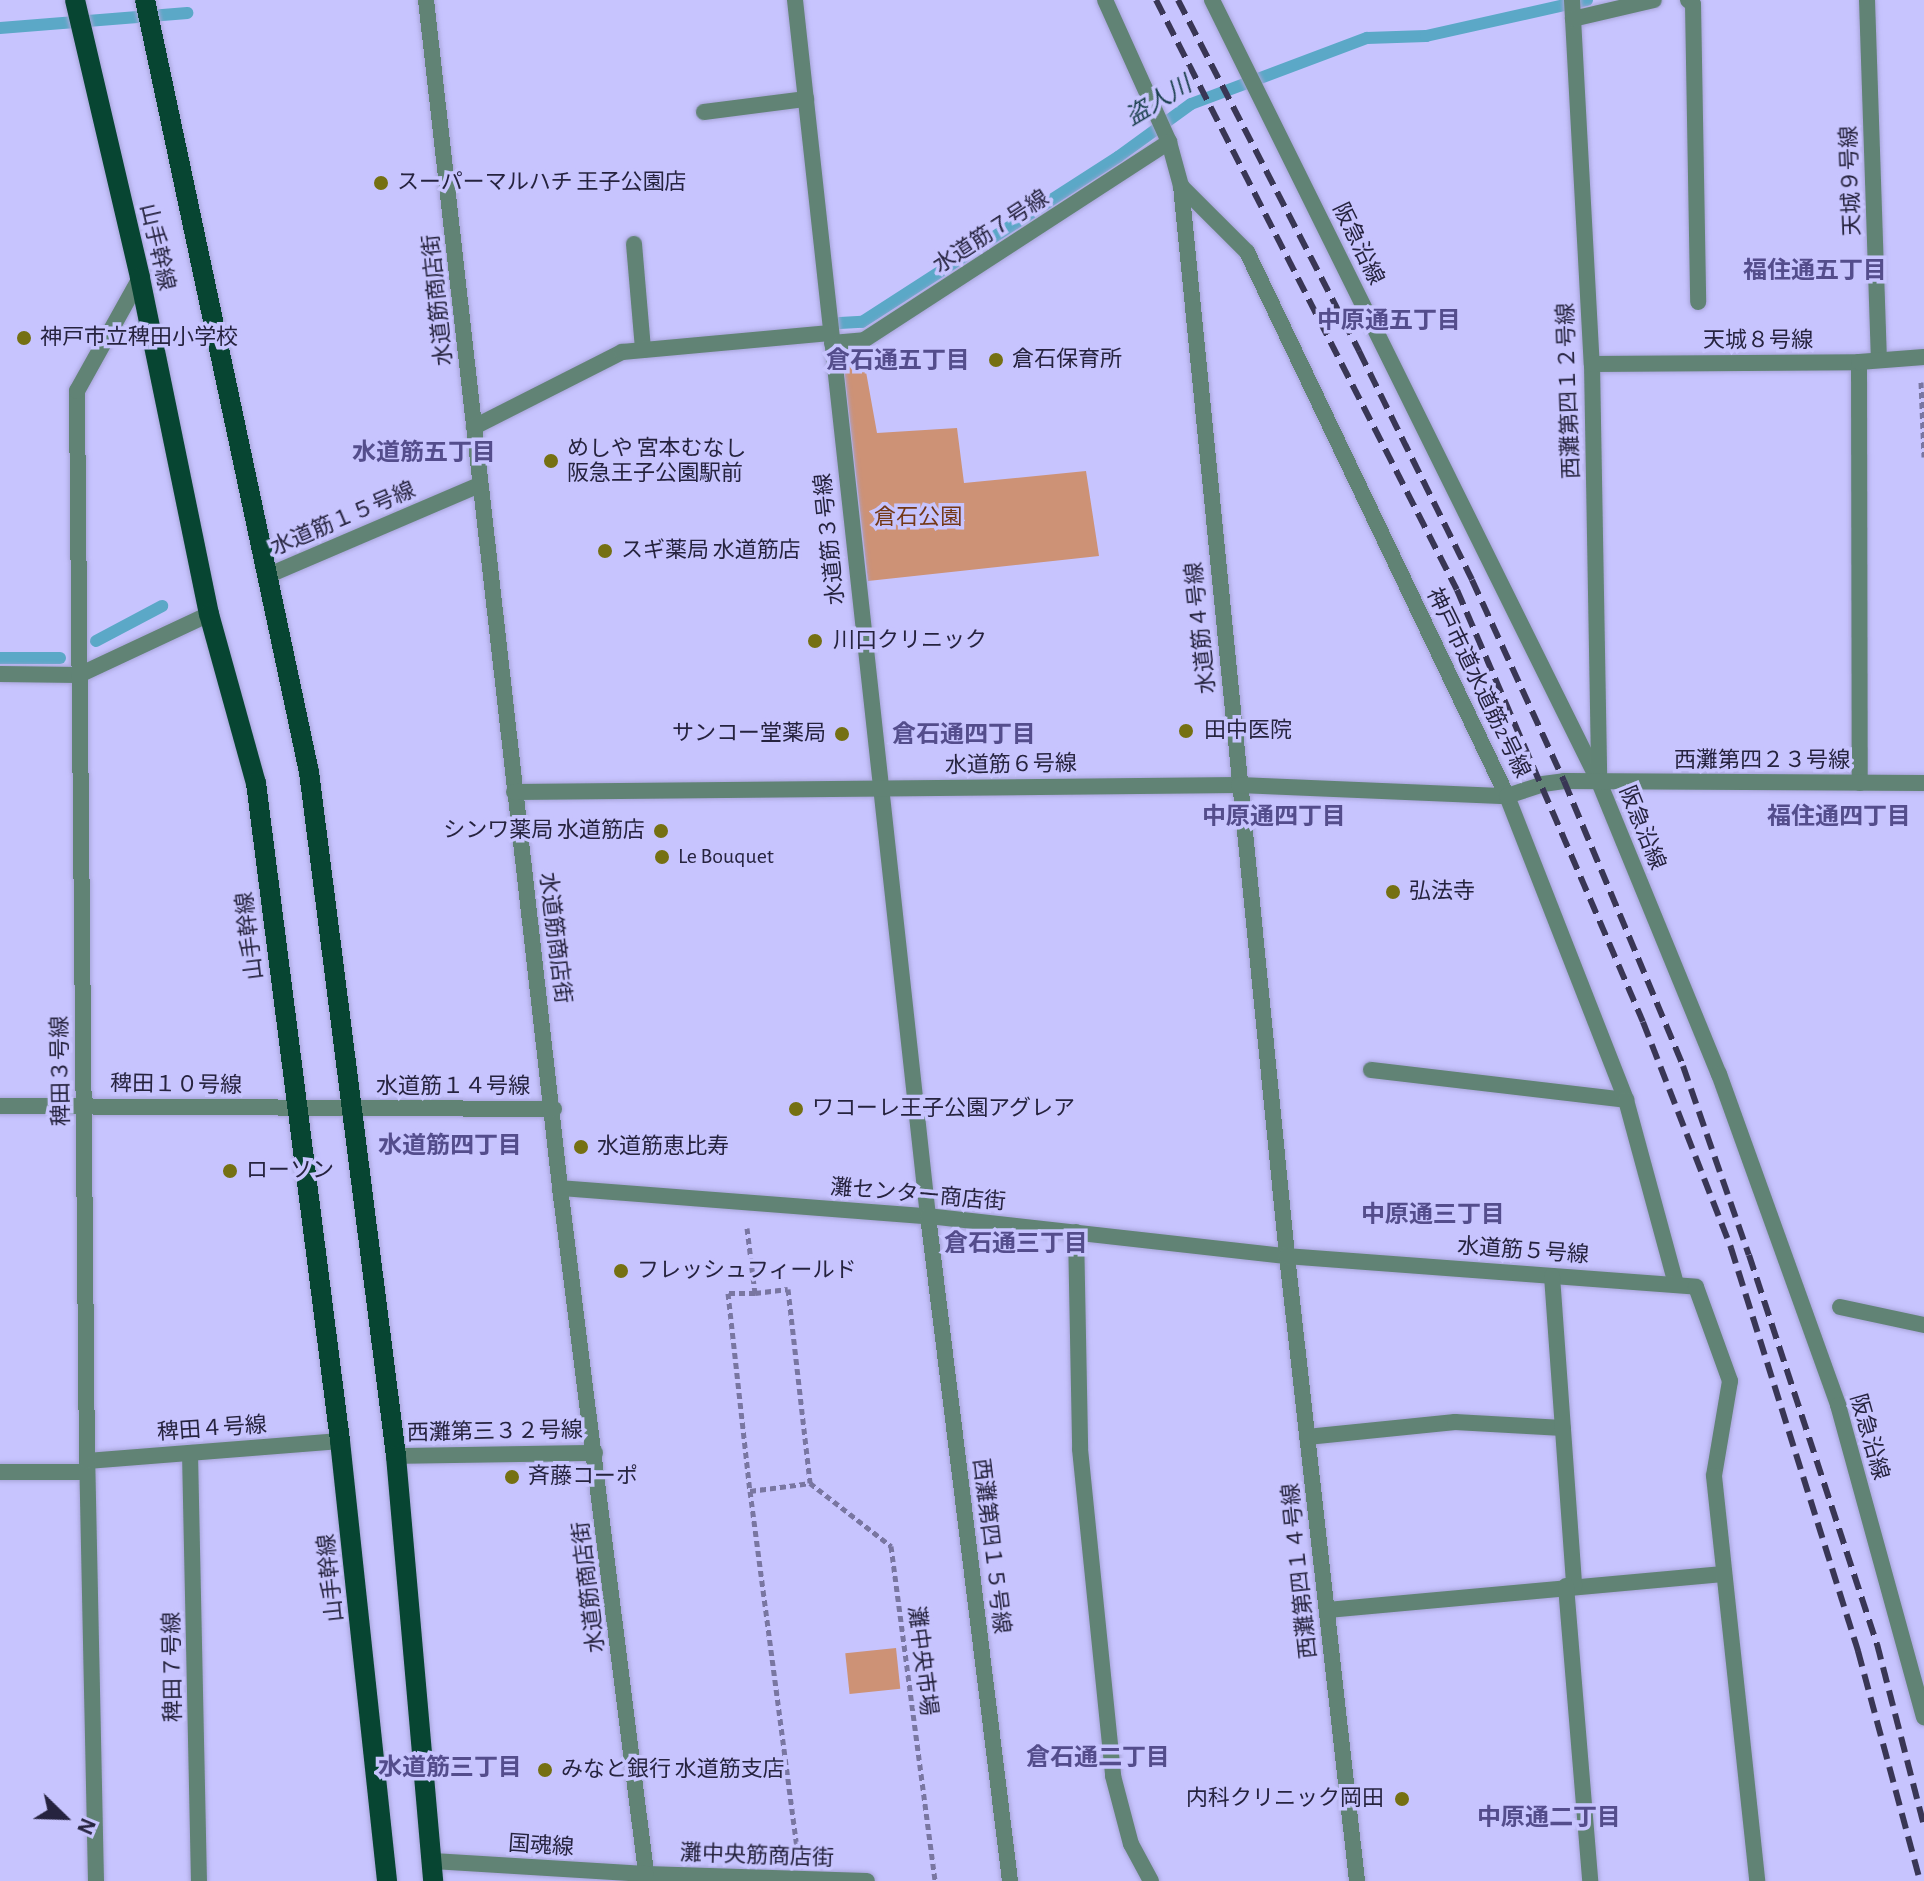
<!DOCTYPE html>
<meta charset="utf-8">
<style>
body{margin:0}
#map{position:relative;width:1924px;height:1881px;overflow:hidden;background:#c7c4fe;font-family:"Alegreya Sans","Noto Sans JP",sans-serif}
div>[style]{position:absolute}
.green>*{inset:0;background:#cd9276;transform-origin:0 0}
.stream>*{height:12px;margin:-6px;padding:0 6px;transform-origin:6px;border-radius:6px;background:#5ba8c7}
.path>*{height:5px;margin-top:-2.5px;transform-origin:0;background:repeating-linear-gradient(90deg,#7976a1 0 6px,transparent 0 10px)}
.roads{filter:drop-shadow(0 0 2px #a7a4d8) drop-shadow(0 0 2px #a7a4d8)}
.service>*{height:16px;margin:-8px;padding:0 8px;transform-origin:8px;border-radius:8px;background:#618375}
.pedestrian>*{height:16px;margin:-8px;padding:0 8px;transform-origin:8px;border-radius:8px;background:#618375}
.minor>*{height:16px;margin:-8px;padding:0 8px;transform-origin:8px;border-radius:8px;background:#618375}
.primary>*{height:20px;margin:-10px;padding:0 10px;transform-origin:10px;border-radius:10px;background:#074532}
.rail>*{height:6px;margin-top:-3px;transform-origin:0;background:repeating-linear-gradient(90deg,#393655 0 16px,transparent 0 24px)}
.dots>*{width:22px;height:22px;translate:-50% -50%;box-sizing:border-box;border:4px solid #c7c4fe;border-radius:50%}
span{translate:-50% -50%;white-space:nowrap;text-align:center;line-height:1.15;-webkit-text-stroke:7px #c7c4fe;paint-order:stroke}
.street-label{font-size:22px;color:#26233f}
.poi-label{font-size:22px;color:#26233f}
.left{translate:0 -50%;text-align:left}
.right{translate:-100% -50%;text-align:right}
.park-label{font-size:22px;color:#733817}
.water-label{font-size:24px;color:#1b3f4d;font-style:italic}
.neighbourhood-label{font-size:24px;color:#544d8c;font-weight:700}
.north{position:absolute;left:24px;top:1777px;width:80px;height:80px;-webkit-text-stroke:6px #c7c4fe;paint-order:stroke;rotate:113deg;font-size:22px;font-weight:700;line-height:32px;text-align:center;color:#26233f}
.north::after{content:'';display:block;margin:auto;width:28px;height:36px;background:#26233f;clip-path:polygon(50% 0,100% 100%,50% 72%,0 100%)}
</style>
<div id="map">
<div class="green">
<div style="clip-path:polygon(863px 355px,877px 433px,957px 428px,964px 483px,1086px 471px,1099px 556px,868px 581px,844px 368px)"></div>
<div style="left:896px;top:1648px;width:41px;height:51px;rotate:84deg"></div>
</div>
<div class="stream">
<div style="left:0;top:28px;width:188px;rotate:-4.6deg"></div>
<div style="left:840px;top:323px;width:22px;rotate:-3deg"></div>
<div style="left:862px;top:322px;width:305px;rotate:-32.8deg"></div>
<div style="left:1118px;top:157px;width:90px;rotate:-36deg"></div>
<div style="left:1191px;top:104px;width:188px;rotate:-20.6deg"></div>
<div style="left:1367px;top:38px;width:59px;rotate:-1.9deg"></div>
<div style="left:1426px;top:36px;width:165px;rotate:-12.6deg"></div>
<div style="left:96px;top:641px;width:75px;rotate:-27.9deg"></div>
<div style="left:0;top:658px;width:60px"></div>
</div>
<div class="path">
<div style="left:1921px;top:382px;width:75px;rotate:87.7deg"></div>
<div style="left:747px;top:1228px;width:65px;rotate:83deg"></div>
<div style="left:755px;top:1293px;width:27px;rotate:180deg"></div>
<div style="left:728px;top:1293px;width:199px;rotate:83.7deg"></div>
<div style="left:750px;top:1491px;width:61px;rotate:-7.6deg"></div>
<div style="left:810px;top:1483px;width:103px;rotate:37.9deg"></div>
<div style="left:891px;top:1546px;width:338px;rotate:82.5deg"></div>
<div style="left:755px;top:1293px;width:33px;rotate:-7deg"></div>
<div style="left:788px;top:1289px;width:195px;rotate:83.5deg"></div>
<div style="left:750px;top:1491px;width:366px;rotate:82.5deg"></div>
</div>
<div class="roads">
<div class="service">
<div style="left:1867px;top:0;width:360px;rotate:88.1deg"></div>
<div style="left:704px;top:112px;width:103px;rotate:-7.3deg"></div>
<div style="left:634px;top:244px;width:106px;rotate:85.1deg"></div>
<div style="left:1859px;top:362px;width:421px;rotate:89.9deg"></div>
<div style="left:269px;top:575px;width:228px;rotate:-23.2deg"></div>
<div style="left:1371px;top:1070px;width:257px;rotate:6.7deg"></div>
<div style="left:928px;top:1216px;width:670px;rotate:82.97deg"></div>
<div style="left:1076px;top:1232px;width:217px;rotate:88.9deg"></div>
<div style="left:1080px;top:1449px;width:329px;rotate:84.2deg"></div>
<div style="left:1113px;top:1776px;width:70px;rotate:75.2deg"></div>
<div style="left:1131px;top:1844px;width:42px;rotate:61.6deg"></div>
<div style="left:1307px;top:1437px;width:149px;rotate:-5.8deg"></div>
<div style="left:1455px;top:1422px;width:108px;rotate:3.2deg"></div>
<div style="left:396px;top:1456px;width:199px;rotate:-0.9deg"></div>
<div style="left:1327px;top:1610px;width:398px;rotate:-5.2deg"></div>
</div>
<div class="pedestrian">
<div style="left:426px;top:0;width:1196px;rotate:83.56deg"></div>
<div style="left:560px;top:1188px;width:698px;rotate:82.84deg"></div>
<div style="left:646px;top:1874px;width:221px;rotate:1.8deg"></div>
</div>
<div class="minor">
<div style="left:795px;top:0;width:1223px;rotate:83.76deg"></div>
<div style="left:1105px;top:0;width:156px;rotate:65.7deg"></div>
<div style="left:1169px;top:142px;width:46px;rotate:74.7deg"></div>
<div style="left:1181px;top:186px;width:93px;rotate:45deg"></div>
<div style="left:1247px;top:252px;width:603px;rotate:64.45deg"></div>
<div style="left:1507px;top:796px;width:326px;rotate:68.6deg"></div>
<div style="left:1626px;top:1100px;width:191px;rotate:74.8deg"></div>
<div style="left:1212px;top:0;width:873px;rotate:63.67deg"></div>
<div style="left:1599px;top:782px;width:316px;rotate:67.7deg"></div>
<div style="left:1719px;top:1074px;width:352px;rotate:70.2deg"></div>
<div style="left:1838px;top:1405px;width:324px;rotate:74.6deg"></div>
<div style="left:1572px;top:0;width:365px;rotate:86.9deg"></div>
<div style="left:1592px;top:364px;width:412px;rotate:89deg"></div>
<div style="left:1688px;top:0;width:6px;rotate:39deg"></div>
<div style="left:1693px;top:4px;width:298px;rotate:89deg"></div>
<div style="left:1573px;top:19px;width:83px;rotate:-13.2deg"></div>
<div style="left:1181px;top:186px;width:1075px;rotate:84.34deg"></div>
<div style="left:1287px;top:1256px;width:629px;rotate:83.61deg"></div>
<div style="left:832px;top:343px;width:32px;rotate:-5deg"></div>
<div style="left:864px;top:340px;width:364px;rotate:-33deg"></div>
<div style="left:1592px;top:364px;width:267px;rotate:-0.4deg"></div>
<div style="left:1859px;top:362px;width:65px;rotate:-4.4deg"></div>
<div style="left:474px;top:427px;width:166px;rotate:-26.9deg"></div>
<div style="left:622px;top:352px;width:209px;rotate:-5.2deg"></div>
<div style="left:0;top:674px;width:79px;rotate:0.7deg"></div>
<div style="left:79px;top:675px;width:144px;rotate:-25.1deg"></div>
<div style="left:514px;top:792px;width:725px;rotate:-0.55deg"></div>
<div style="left:1239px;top:785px;width:268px;rotate:2.4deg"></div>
<div style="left:1507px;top:796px;width:38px;rotate:-18deg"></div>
<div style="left:1543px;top:784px;width:21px;rotate:-8deg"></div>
<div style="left:1564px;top:781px;width:360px;rotate:0.3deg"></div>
<div style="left:0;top:1106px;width:554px;rotate:0.31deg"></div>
<div style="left:560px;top:1188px;width:369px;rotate:4.4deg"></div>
<div style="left:928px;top:1216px;width:361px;rotate:6.4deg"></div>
<div style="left:1287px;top:1256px;width:410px;rotate:4.3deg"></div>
<div style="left:1696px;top:1287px;width:100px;rotate:70.1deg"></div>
<div style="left:1730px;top:1381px;width:96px;rotate:99.6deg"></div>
<div style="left:1714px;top:1476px;width:407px;rotate:83.9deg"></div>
<div style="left:1552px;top:1276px;width:311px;rotate:85.9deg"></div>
<div style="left:1840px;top:1307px;width:86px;rotate:12.1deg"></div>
<div style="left:190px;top:1453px;width:428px;rotate:88.8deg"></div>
<div style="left:87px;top:1461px;width:254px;rotate:-4.5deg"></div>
<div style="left:0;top:1472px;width:87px"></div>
<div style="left:1566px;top:1586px;width:296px;rotate:85.3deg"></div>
<div style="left:433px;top:1861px;width:213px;rotate:3.5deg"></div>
<div style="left:96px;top:1881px;width:420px;rotate:-91.2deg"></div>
<div style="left:87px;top:1461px;width:1070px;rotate:-90.54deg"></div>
<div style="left:77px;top:391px;width:129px;rotate:-60.9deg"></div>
</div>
<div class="primary">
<div style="left:75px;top:0;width:285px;rotate:76.8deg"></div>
<div style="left:140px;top:278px;width:343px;rotate:78.4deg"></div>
<div style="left:209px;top:614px;width:175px;rotate:74.5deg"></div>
<div style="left:256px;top:783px;width:663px;rotate:82.72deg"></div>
<div style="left:340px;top:1441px;width:443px;rotate:83.9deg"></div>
<div style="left:145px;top:0;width:789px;rotate:78.01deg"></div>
<div style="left:309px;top:772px;width:690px;rotate:82.75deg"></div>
<div style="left:396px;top:1456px;width:427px;rotate:85deg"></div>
</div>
</div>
<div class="rail">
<div style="left:1156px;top:0;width:662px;rotate:62.97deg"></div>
<div style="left:1457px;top:590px;width:470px;rotate:66.7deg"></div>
<div style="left:1643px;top:1022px;width:243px;rotate:68.7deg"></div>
<div style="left:1731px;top:1248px;width:423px;rotate:72.5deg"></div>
<div style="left:1858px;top:1651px;width:238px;rotate:74.9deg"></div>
<div style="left:1178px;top:0;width:395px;rotate:62.7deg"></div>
<div style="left:1359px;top:351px;width:255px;rotate:63.7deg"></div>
<div style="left:1472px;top:580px;width:221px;rotate:65.4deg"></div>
<div style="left:1564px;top:781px;width:309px;rotate:67.3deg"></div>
<div style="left:1683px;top:1066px;width:200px;rotate:70.8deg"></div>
<div style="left:1749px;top:1255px;width:410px;rotate:71.8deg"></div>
<div style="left:1877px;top:1644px;width:188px;rotate:75.5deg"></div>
</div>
<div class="dots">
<div style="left:381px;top:183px;background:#757012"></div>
<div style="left:24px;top:338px;background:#757012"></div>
<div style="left:996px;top:360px;background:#757012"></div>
<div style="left:551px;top:461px;background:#757012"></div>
<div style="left:605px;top:551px;background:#757012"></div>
<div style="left:815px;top:641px;background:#757012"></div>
<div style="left:1186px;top:731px;background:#757012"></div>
<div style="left:842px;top:734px;background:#757012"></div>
<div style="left:661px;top:831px;background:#757012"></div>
<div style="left:662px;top:857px;background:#757012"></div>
<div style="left:1393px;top:892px;background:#757012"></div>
<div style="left:796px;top:1109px;background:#757012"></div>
<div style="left:581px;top:1147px;background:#757012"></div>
<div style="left:230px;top:1171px;background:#757012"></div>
<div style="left:621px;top:1271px;background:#757012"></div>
<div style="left:512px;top:1477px;background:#757012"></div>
<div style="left:545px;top:1770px;background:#757012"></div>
<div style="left:1402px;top:1799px;background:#757012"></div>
</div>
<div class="street-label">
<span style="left:1851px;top:181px;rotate:-92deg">天城９号線</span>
<span style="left:991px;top:232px;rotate:-33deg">水道筋７号線</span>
<span style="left:1358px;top:244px;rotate:64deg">阪急沿線</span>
<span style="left:157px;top:247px;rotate:77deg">山手幹線</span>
<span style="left:438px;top:300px;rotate:-96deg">水道筋商店街</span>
<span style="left:1758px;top:341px">天城８号線</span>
<span style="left:1569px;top:391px;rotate:-92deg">西灘第四１２号線</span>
<span style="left:343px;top:519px;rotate:-23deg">水道筋１５号線</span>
<span style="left:830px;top:539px;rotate:-96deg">水道筋３号線</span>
<span style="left:1201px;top:628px;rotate:-96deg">水道筋４号線</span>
<span style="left:1478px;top:683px;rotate:64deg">神戸市道水道筋2号線</span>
<span style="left:1762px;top:761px">西灘第四２３号線</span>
<span style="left:1011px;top:765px;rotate:-1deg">水道筋６号線</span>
<span style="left:1642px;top:828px;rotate:68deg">阪急沿線</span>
<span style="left:250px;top:936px;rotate:-97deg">山手幹線</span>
<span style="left:555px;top:938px;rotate:83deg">水道筋商店街</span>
<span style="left:61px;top:1071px;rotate:-91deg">稗田３号線</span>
<span style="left:176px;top:1085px;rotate:1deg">稗田１０号線</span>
<span style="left:453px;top:1087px">水道筋１４号線</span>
<span style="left:918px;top:1195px;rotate:5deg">灘センター商店街</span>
<span style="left:1523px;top:1251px;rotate:4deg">水道筋５号線</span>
<span style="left:212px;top:1429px;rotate:-4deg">稗田４号線</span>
<span style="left:495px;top:1432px;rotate:-1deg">西灘第三３２号線</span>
<span style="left:1869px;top:1437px;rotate:74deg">阪急沿線</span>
<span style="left:991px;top:1546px;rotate:83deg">西灘第四１５号線</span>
<span style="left:1300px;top:1571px;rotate:-96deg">西灘第四１４号線</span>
<span style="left:331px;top:1578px;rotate:-96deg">山手幹線</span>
<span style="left:589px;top:1587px;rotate:-97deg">水道筋商店街</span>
<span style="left:922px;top:1661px;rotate:83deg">灘中央市場</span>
<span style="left:173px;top:1667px;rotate:-91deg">稗田７号線</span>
<span style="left:541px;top:1846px;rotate:4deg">国魂線</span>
<span style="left:757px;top:1856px;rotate:2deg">灘中央筋商店街</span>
</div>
<div class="poi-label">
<span class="left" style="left:397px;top:183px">スーパーマルハチ 王子公園店</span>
<span class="left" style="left:40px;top:338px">神戸市立稗田小学校</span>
<span class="left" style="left:1012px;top:360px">倉石保育所</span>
<span class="left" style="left:567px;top:461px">めしや 宮本むなし<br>阪急王子公園駅前</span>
<span class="left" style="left:621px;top:551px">スギ薬局 水道筋店</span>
<span class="left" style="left:833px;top:641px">川口クリニック</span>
<span class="left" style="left:1204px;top:731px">田中医院</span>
<span class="right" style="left:826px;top:734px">サンコー堂薬局</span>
<span class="right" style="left:645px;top:831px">シンワ薬局 水道筋店</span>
<span class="left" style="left:678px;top:857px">Le Bouquet</span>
<span class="left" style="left:1409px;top:892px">弘法寺</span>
<span class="left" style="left:812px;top:1109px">ワコーレ王子公園アグレア</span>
<span class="left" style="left:597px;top:1147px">水道筋恵比寿</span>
<span class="left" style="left:246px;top:1171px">ローソン</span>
<span class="left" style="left:637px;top:1271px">フレッシュフィールド</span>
<span class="left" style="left:528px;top:1477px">斉藤コーポ</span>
<span class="left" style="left:561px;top:1770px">みなと銀行 水道筋支店</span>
<span class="right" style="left:1384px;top:1799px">内科クリニック岡田</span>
</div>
<div class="park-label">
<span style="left:918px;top:518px">倉石公園</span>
</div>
<div class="water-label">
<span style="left:1159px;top:102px;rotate:-31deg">盗人川</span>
</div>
<div class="neighbourhood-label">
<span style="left:1815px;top:272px">福住通五丁目</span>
<span style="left:1389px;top:322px">中原通五丁目</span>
<span style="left:898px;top:362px">倉石通五丁目</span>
<span style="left:424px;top:454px">水道筋五丁目</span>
<span style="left:964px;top:736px">倉石通四丁目</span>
<span style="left:1274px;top:818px">中原通四丁目</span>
<span style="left:1839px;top:818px">福住通四丁目</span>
<span style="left:450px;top:1147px">水道筋四丁目</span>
<span style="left:1433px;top:1216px">中原通三丁目</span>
<span style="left:1016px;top:1245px">倉石通三丁目</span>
<span style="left:1098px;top:1759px">倉石通二丁目</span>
<span style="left:450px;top:1769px">水道筋三丁目</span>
<span style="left:1549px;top:1819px">中原通二丁目</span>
</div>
<div class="north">N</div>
</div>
